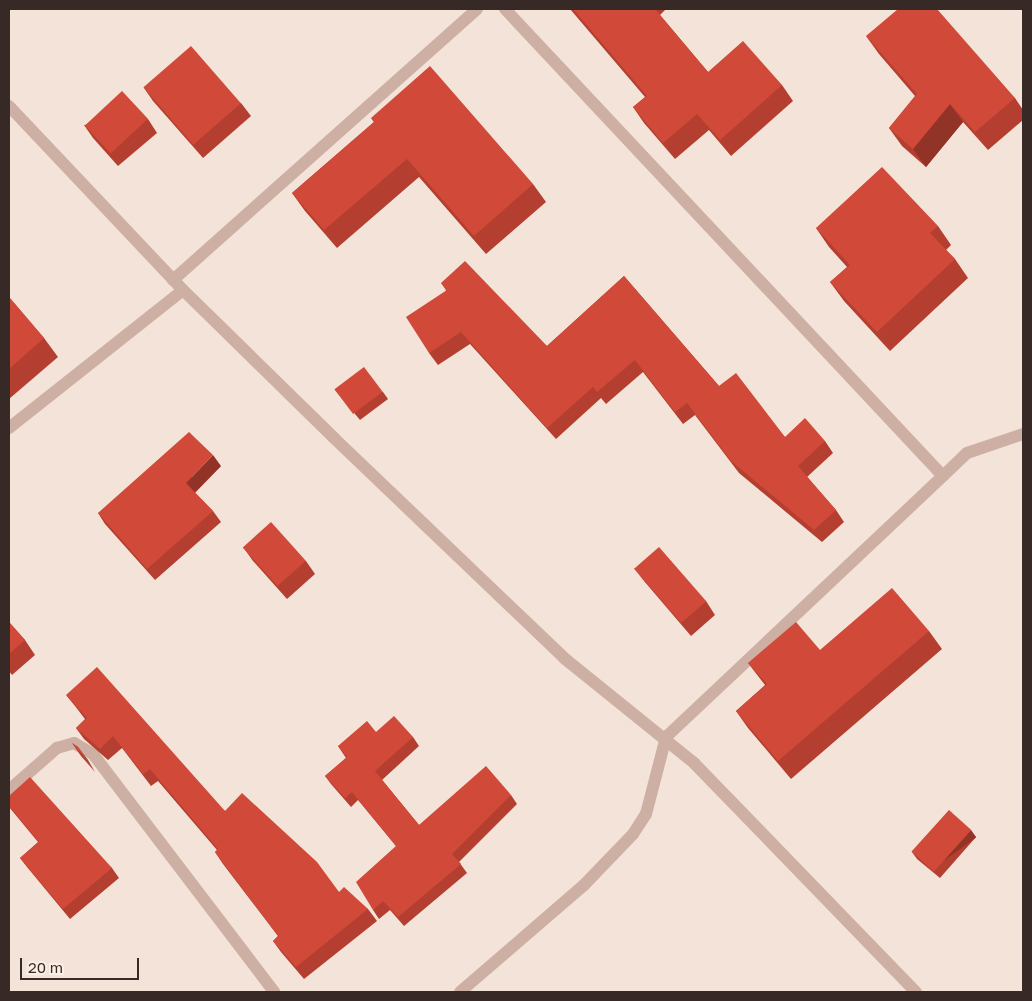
<!DOCTYPE html>
<style>
body{margin:0}
#map{position:relative;width:1032px;height:1001px;overflow:hidden;background:#f3e3d8;font-family:"Golos Text",sans-serif}
div>[style]{position:absolute}
.street>*{height:12px;margin:-6px;padding:0 6px;transform-origin:6px;border-radius:6px;background:#cdb0a3}
.wall>*{inset:0;background:#b43f30}
.shaded-wall>*{inset:0;background:#923327;transform-origin:0 0}
.building>*{inset:0;background:#d14938;transform-origin:0 0}
span{translate:-50% -50%;white-space:nowrap;text-align:center;line-height:1.15;-webkit-text-stroke:4px #fbeee4;paint-order:stroke}
.frame{position:absolute;inset:0;border:10px solid #372926;pointer-events:none}
.scale{position:absolute;left:20px;top:958px;width:119px;height:22px;box-sizing:border-box;border:2px solid #372926;border-top:0;padding-left:6px;font-size:15px;line-height:18px;white-space:nowrap;color:#372926;-webkit-text-stroke:4px #fbeee4;paint-order:stroke}
</style>
<div id="map">
<div class="street">
<div style="left:505px;top:9px;width:640px;rotate:46.84deg"></div>
<div style="left:943px;top:476px;width:33px;rotate:-44deg"></div>
<div style="left:967px;top:453px;width:59px;rotate:-18.7deg"></div>
<div style="left:9px;top:106px;width:253px;rotate:46.6deg"></div>
<div style="left:183px;top:290px;width:211px;rotate:44.4deg"></div>
<div style="left:334px;top:438px;width:318px;rotate:43.7deg"></div>
<div style="left:564px;top:658px;width:167px;rotate:38.9deg"></div>
<div style="left:694px;top:763px;width:319px;rotate:45.9deg"></div>
<div style="left:173px;top:280px;width:407px;rotate:-41.7deg"></div>
<div style="left:9px;top:428px;width:222px;rotate:-38.4deg"></div>
<div style="left:9px;top:790px;width:64px;rotate:-41.2deg"></div>
<div style="left:57px;top:748px;width:18px;rotate:-16deg"></div>
<div style="left:74px;top:743px;width:22px;rotate:30deg"></div>
<div style="left:93px;top:754px;width:299px;rotate:52.7deg"></div>
<div style="left:460px;top:992px;width:164px;rotate:-40.8deg"></div>
<div style="left:584px;top:885px;width:71px;rotate:-46.1deg"></div>
<div style="left:633px;top:834px;width:24px;rotate:-57deg"></div>
<div style="left:646px;top:814px;width:80px;rotate:-75.4deg"></div>
<div style="left:666px;top:737px;width:381px;rotate:-43.3deg"></div>
</div>
<div class="wall">
<div style="clip-path:polygon(570px 9px,666px 9px,660px 15px,708px 72px,782px 85px,793px 101px,731px 156px,709px 130px,675px 159px,644px 123px,633px 107px,645px 97px)"></div>
<div style="clip-path:polygon(866px 36px,1015px 98px,1023px 110px,1023px 120px,988px 150px,963px 122px,926px 167px,902px 146px,889px 128px,915px 96px,879px 54px)"></div>
<div style="clip-path:polygon(144px 88px,241px 103px,251px 116px,203px 158px,153px 101px)"></div>
<div style="clip-path:polygon(371px 118px,533px 184px,546px 202px,486px 254px,419px 177px,337px 248px,305px 211px,292px 193px,374px 122px)"></div>
<div style="clip-path:polygon(148px 119px,157px 133px,118px 166px,93px 138px,84px 125px)"></div>
<div style="clip-path:polygon(938px 226px,951px 245px,946px 250px,955px 259px,968px 278px,890px 351px,844px 301px,830px 282px,847px 267px,829px 247px,816px 228px)"></div>
<div style="clip-path:polygon(624px 276px,719px 386px,785px 437px,825px 441px,833px 453px,807px 477px,836px 510px,844px 522px,822px 542px,739px 473px,695px 415px,683px 424px,643px 372px,606px 404px,601px 398px,556px 439px,470px 344px,438px 365px,429px 353px,446px 290px,441px 283px,547px 346px)"></div>
<div style="clip-path:polygon(9px 297px,44px 338px,58px 357px,9px 399px)"></div>
<div style="clip-path:polygon(335px 390px,383px 392px,388px 399px,360px 420px)"></div>
<div style="clip-path:polygon(221px 466px,195px 493px,213px 511px,221px 522px,155px 580px,105px 524px,98px 513px)"></div>
<div style="clip-path:polygon(243px 547px,306px 561px,315px 574px,287px 599px,253px 561px)"></div>
<div style="clip-path:polygon(634px 568px,706px 601px,715px 615px,691px 636px,644px 581px)"></div>
<div style="clip-path:polygon(9px 622px,25px 640px,35px 655px,12px 675px,9px 671px)"></div>
<div style="clip-path:polygon(929px 631px,942px 649px,791px 779px,748px 728px,736px 711px,765px 685px,748px 663px)"></div>
<div style="clip-path:polygon(66px 695px,225px 811px,339px 892px,368px 909px,377px 921px,304px 979px,281px 952px,273px 941px,278px 936px,223px 864px,215px 852px,217px 850px,158px 781px,151px 786px,122px 748px,108px 760px,84px 739px,76px 728px,85px 719px,75px 706px)"></div>
<div style="clip-path:polygon(376px 732px,413px 737px,419px 746px,382px 780px,419px 825px,511px 795px,517px 804px,459px 862px,467px 873px,404px 926px,390px 910px,379px 919px,373px 910px,396px 846px,358px 800px,351px 807px,331px 784px,325px 776px,346px 758px,338px 746px)"></div>
<div style="clip-path:polygon(72px 743px,78px 747px,95px 772px,81px 756px)"></div>
<div style="clip-path:polygon(9px 796px,112px 868px,119px 878px,70px 919px,27px 867px,20px 858px,38px 842px,9px 807px)"></div>
<div style="clip-path:polygon(976px 837px,940px 878px,917px 859px,912px 852px)"></div>
</div>
<div class="shaded-wall">
<div style="clip-path:polygon(950px 104px,963px 122px,926px 167px,913px 149px)"></div>
<div style="clip-path:polygon(213px 455px,221px 466px,193px 494px,186px 483px)"></div>
<div style="clip-path:polygon(78px 747px,88px 760px,95px 772px,86px 759px)"></div>
<div style="left:971px;top:830px;width:9px;height:55px;rotate:54deg"></div>
</div>
<div class="building">
<div style="clip-path:polygon(573px 9px,655px 9px,708px 72px,743px 41px,782px 85px,720px 140px,697px 114px,663px 143px,633px 107px,647px 96px)"></div>
<div style="clip-path:polygon(898px 9px,937px 9px,1015px 98px,975px 132px,950px 104px,913px 149px,889px 128px,917px 94px,866px 36px)"></div>
<div style="left:191px;top:46px;width:76px;height:63px;rotate:49deg"></div>
<div style="clip-path:polygon(430px 66px,533px 184px,474px 236px,407px 159px,324px 230px,292px 193px,374px 122px,371px 118px)"></div>
<div style="left:122px;top:91px;width:38px;height:51px;rotate:47deg"></div>
<div style="clip-path:polygon(882px 167px,938px 226px,930px 233px,955px 259px,877px 332px,830px 282px,850px 265px,816px 228px)"></div>
<div style="clip-path:polygon(465px 261px,547px 346px,624px 276px,719px 386px,736px 373px,785px 437px,805px 418px,825px 441px,798px 466px,836px 510px,814px 530px,731px 461px,687px 403px,675px 412px,635px 360px,597px 392px,593px 387px,547px 428px,461px 332px,429px 353px,406px 317px,447px 290px,441px 283px)"></div>
<div style="clip-path:polygon(9px 297px,44px 338px,9px 369px)"></div>
<div style="left:364px;top:367px;width:31px;height:37px;rotate:53deg"></div>
<div style="clip-path:polygon(189px 432px,213px 455px,186px 483px,213px 511px,147px 569px,98px 513px)"></div>
<div style="left:271px;top:522px;width:52px;height:38px;rotate:48deg"></div>
<div style="left:659px;top:547px;width:72px;height:33px;rotate:49deg"></div>
<div style="clip-path:polygon(892px 588px,929px 631px,778px 761px,736px 711px,767px 684px,748px 663px,796px 622px,820px 650px)"></div>
<div style="clip-path:polygon(9px 622px,25px 640px,9px 654px)"></div>
<div style="clip-path:polygon(97px 667px,225px 811px,242px 793px,317px 862px,339px 892px,344px 887px,368px 909px,296px 967px,273px 941px,278px 936px,215px 852px,218px 849px,150px 769px,143px 774px,113px 736px,100px 749px,76px 728px,87px 718px,66px 695px)"></div>
<div style="clip-path:polygon(394px 716px,413px 737px,375px 771px,419px 825px,486px 766px,511px 795px,452px 854px,461px 864px,398px 917px,383px 901px,373px 910px,356px 882px,396px 846px,352px 792px,345px 798px,325px 776px,347px 757px,338px 746px,367px 721px,376px 732px)"></div>
<div style="clip-path:polygon(72px 743px,78px 747px,86px 759px)"></div>
<div style="clip-path:polygon(30px 777px,112px 868px,63px 909px,20px 858px,39px 842px,9px 806px,9px 796px)"></div>
<div style="left:949px;top:810px;width:30px;height:56px;rotate:42deg"></div>
</div>
<div class="frame"></div>
<div class="scale">20 m</div>
</div>
